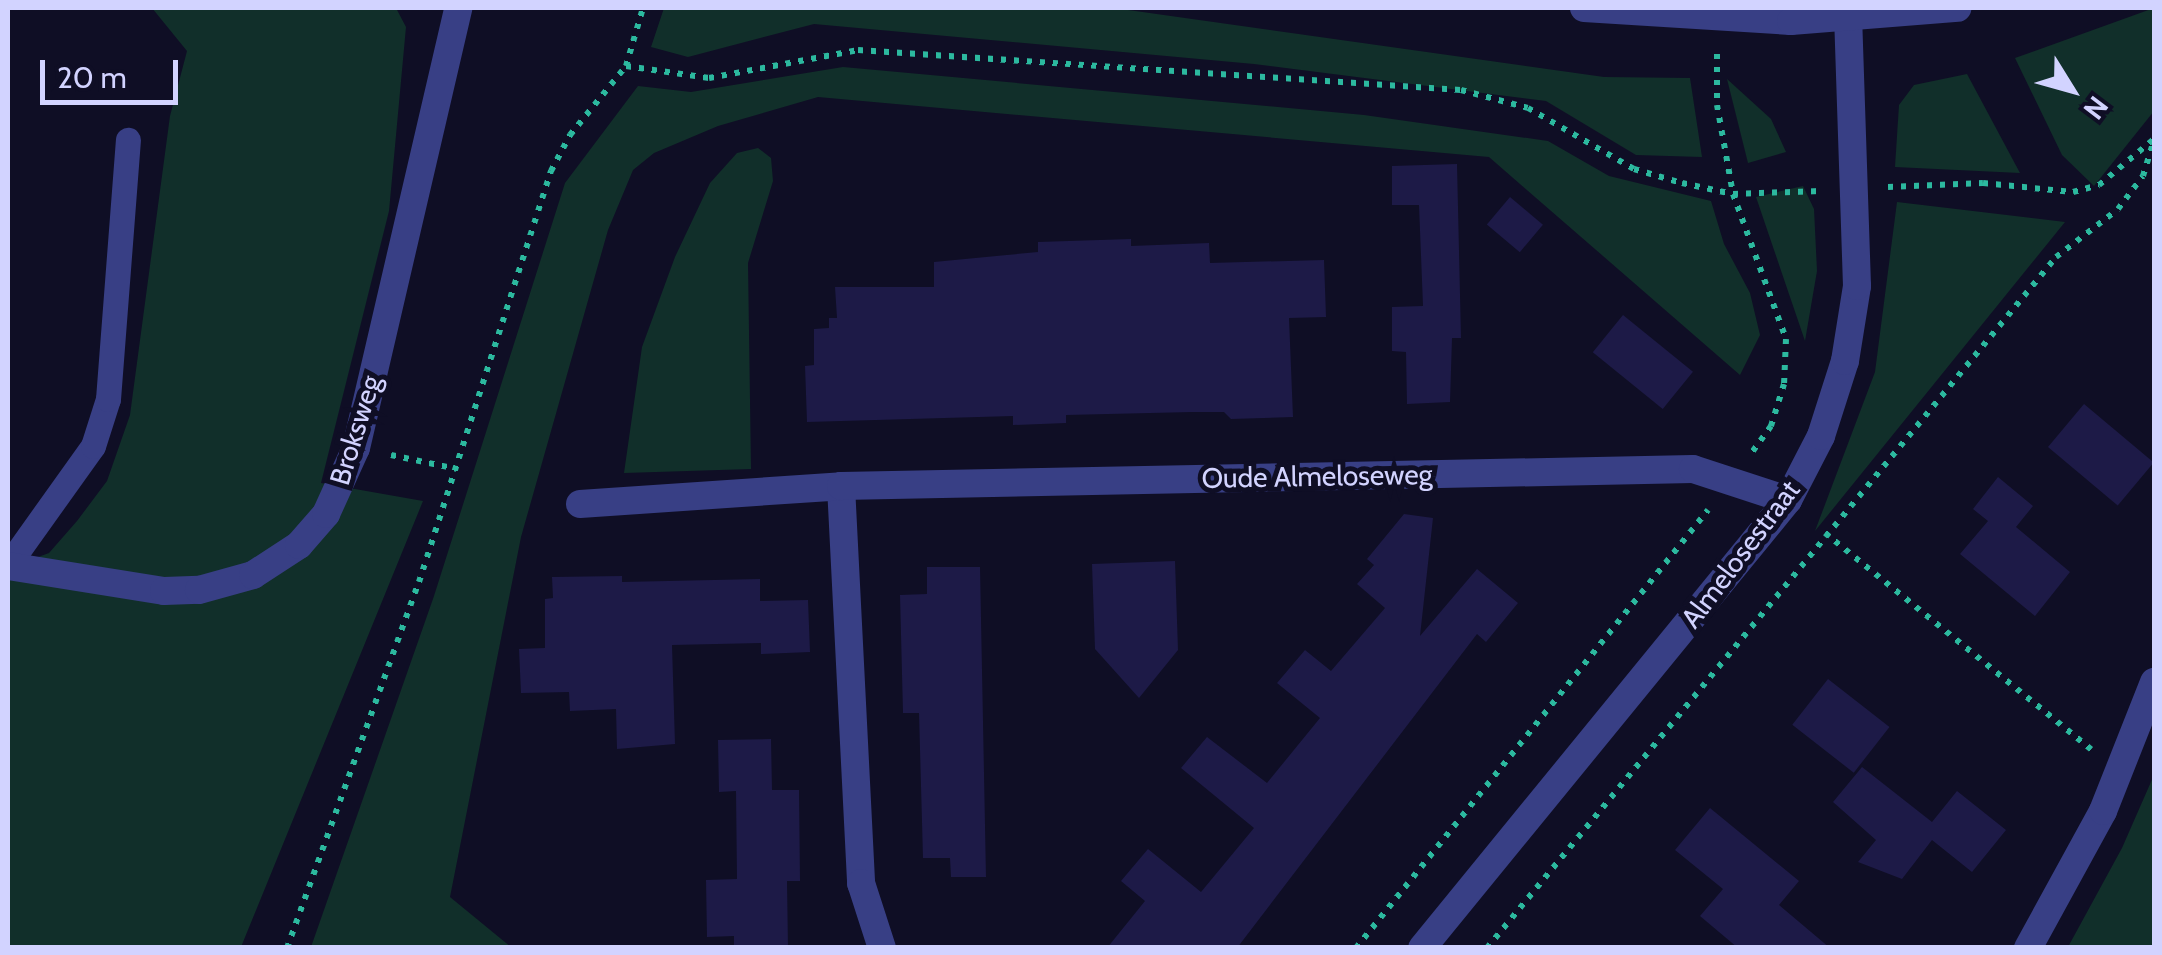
<!DOCTYPE html>
<style>
body{margin:0}
#map{position:relative;width:2162px;height:955px;overflow:hidden;background:#0f0e25;font-family:Cabin,sans-serif}
div>[style]{position:absolute}
.green>*{inset:0;background:#112f2a}
.building>*{inset:0;background:#1d1a47;transform-origin:0 0}
.path>*{height:6px;margin-top:-3px;transform-origin:0;background:repeating-linear-gradient(90deg,#2cb99f 0 5px,transparent 0 13px)}
.service>*{height:25px;margin:-12.5px;padding:0 12.5px;transform-origin:12.5px;border-radius:12.5px;background:#383f85}
.minor>*{height:28px;margin:-14px;padding:0 14px;transform-origin:14px;border-radius:14px;background:#383f85}
.tertiary>*{height:28px;margin:-14px;padding:0 14px;transform-origin:14px;border-radius:14px;background:#383f85}
span{translate:-50% -50%;white-space:nowrap;text-align:center;line-height:1.15;-webkit-text-stroke:10px #0f0e25;paint-order:stroke}
.street-label{font-size:28px;color:#d2d3ff}
.frame{position:absolute;inset:0;border:10px solid #d2d3ff;pointer-events:none}
.north{position:absolute;left:2022px;top:40px;width:100px;height:100px;-webkit-text-stroke:8px #0f0e25;paint-order:stroke;rotate:127deg;font-size:28px;font-weight:700;line-height:40px;text-align:center;color:#d2d3ff}
.north::after{content:'';display:block;margin:auto;width:35px;height:45px;background:#d2d3ff;clip-path:polygon(50% 0,100% 100%,50% 72%,0 100%)}
.scale{position:absolute;left:40px;top:60px;width:138px;height:45px;box-sizing:border-box;border:5px solid #d2d3ff;border-top:0;padding-left:12px;font-size:30px;line-height:35px;white-space:nowrap;color:#d2d3ff;-webkit-text-stroke:8px #0f0e25;paint-order:stroke}
</style>
<div id="map">
<div class="green">
<div style="clip-path:polygon(152px 8px,396px 8px,406px 27px,389px 211px,321px 483px,423px 501px,241px 947px,8px 947px,8px 568px,49px 553px,77px 521px,107px 481px,130px 415px,170px 116px,187px 51px)"></div>
<div style="clip-path:polygon(664px 8px,1114px 8px,1604px 77px,1690px 78px,1702px 157px,1636px 155px,1546px 101px,1254px 64px,814px 24px,688px 57px,651px 47px)"></div>
<div style="clip-path:polygon(2154px 8px,2154px 111px,2094px 186px,2062px 155px,2015px 58px)"></div>
<div style="clip-path:polygon(843px 67px,1364px 115px,1548px 141px,1609px 176px,1711px 201px,1724px 244px,1750px 293px,1760px 335px,1740px 375px,1489px 157px,818px 97px,718px 126px,654px 153px,633px 170px,608px 230px,521px 537px,450px 897px,511px 947px,311px 947px,434px 596px,565px 183px,638px 86px,691px 92px)"></div>
<div style="clip-path:polygon(1967px 74px,2020px 173px,1895px 167px,1899px 105px,1914px 85px)"></div>
<div style="clip-path:polygon(1727px 79px,1771px 119px,1786px 152px,1748px 163px)"></div>
<div style="clip-path:polygon(758px 148px,771px 158px,773px 181px,748px 263px,751px 469px,624px 473px,642px 347px,675px 257px,710px 183px,737px 153px)"></div>
<div style="clip-path:polygon(1803px 186px,1814px 209px,1817px 271px,1805px 341px,1756px 197px)"></div>
<div style="clip-path:polygon(1897px 202px,2065px 222px,1815px 531px,1875px 372px)"></div>
<div style="clip-path:polygon(2154px 775px,2154px 947px,2068px 947px,2122px 848px)"></div>
</div>
<div class="building">
<div style="clip-path:polygon(1457px 164px,1461px 338px,1452px 338px,1450px 402px,1407px 404px,1406px 352px,1392px 351px,1392px 307px,1423px 306px,1419px 205px,1392px 205px,1392px 166px)"></div>
<div style="left:1510px;top:197px;width:43px;height:36px;rotate:40deg"></div>
<div style="clip-path:polygon(1131px 239px,1131px 246px,1209px 243px,1210px 263px,1324px 260px,1326px 317px,1289px 318px,1293px 417px,1231px 419px,1224px 412px,1192px 412px,1066px 415px,1066px 423px,1013px 425px,1013px 416px,807px 422px,805px 366px,814px 365px,814px 329px,829px 328px,829px 318px,837px 318px,835px 287px,934px 287px,934px 262px,1038px 252px,1038px 242px)"></div>
<div style="left:1623px;top:315px;width:90px;height:48px;rotate:39deg"></div>
<div style="left:2084px;top:404px;width:91px;height:56px;rotate:40deg"></div>
<div style="clip-path:polygon(1998px 477px,2033px 506px,2016px 527px,2070px 572px,2035px 616px,1960px 554px,1988px 521px,1973px 509px)"></div>
<div style="clip-path:polygon(1404px 514px,1433px 518px,1420px 636px,1477px 569px,1518px 603px,1486px 642px,1477px 634px,1237px 948px,1107px 948px,1145px 901px,1121px 881px,1148px 849px,1201px 892px,1254px 828px,1181px 768px,1207px 737px,1267px 783px,1320px 718px,1277px 683px,1305px 650px,1331px 671px,1385px 608px,1357px 584px,1374px 565px,1367px 559px)"></div>
<div style="clip-path:polygon(1175px 561px,1178px 650px,1139px 698px,1095px 649px,1092px 564px)"></div>
<div style="clip-path:polygon(927px 567px,980px 567px,986px 877px,951px 877px,950px 858px,923px 858px,919px 713px,903px 713px,900px 595px,927px 594px)"></div>
<div style="clip-path:polygon(622px 576px,622px 582px,760px 579px,760px 601px,808px 600px,810px 652px,761px 654px,761px 643px,672px 645px,675px 744px,617px 749px,616px 709px,570px 711px,569px 692px,521px 693px,519px 649px,545px 648px,545px 599px,553px 598px,552px 577px)"></div>
<div style="left:1828px;top:679px;width:78px;height:58px;rotate:38deg"></div>
<div style="clip-path:polygon(771px 739px,772px 790px,799px 790px,800px 881px,787px 881px,788px 948px,734px 948px,734px 936px,707px 937px,706px 880px,737px 879px,736px 791px,719px 792px,718px 740px)"></div>
<div style="clip-path:polygon(1862px 767px,1932px 822px,1957px 791px,2006px 830px,1972px 872px,1932px 840px,1902px 879px,1858px 862px,1876px 840px,1833px 802px)"></div>
<div style="clip-path:polygon(1710px 808px,1799px 881px,1779px 905px,1830px 948px,1738px 948px,1700px 916px,1723px 889px,1675px 850px)"></div>
</div>
<div class="path">
<div style="left:1717px;top:54px;width:51px;rotate:90deg"></div>
<div style="left:1717px;top:105px;width:90px;rotate:79.8deg"></div>
<div style="left:1733px;top:194px;width:154px;rotate:69.9deg"></div>
<div style="left:1786px;top:339px;width:45px;rotate:92.5deg"></div>
<div style="left:1784px;top:384px;width:44px;rotate:107.2deg"></div>
<div style="left:1771px;top:426px;width:32px;rotate:126deg"></div>
<div style="left:626px;top:66px;width:84px;rotate:8.2deg"></div>
<div style="left:709px;top:78px;width:152px;rotate:-10.6deg"></div>
<div style="left:858px;top:50px;width:604px;rotate:3.8deg"></div>
<div style="left:1461px;top:90px;width:69px;rotate:15deg"></div>
<div style="left:1528px;top:108px;width:122px;rotate:29.9deg"></div>
<div style="left:1634px;top:169px;width:50px;rotate:16.3deg"></div>
<div style="left:1682px;top:183px;width:52px;rotate:12.2deg"></div>
<div style="left:1733px;top:194px;width:88px;rotate:-2deg"></div>
<div style="left:1888px;top:187px;width:95px;rotate:-2.4deg"></div>
<div style="left:1983px;top:183px;width:90px;rotate:5.7deg"></div>
<div style="left:2073px;top:192px;width:27px;rotate:-15deg"></div>
<div style="left:2099px;top:185px;width:72px;rotate:-39.9deg"></div>
<div style="left:391px;top:455px;width:67px;rotate:12deg"></div>
<div style="left:1825px;top:533px;width:343px;rotate:39.1deg"></div>
<div style="left:287px;top:948px;width:389px;rotate:-70.2deg"></div>
<div style="left:419px;top:582px;width:432px;rotate:-72.2deg"></div>
<div style="left:551px;top:171px;width:41px;rotate:-62.2deg"></div>
<div style="left:570px;top:135px;width:89px;rotate:-50.9deg"></div>
<div style="left:626px;top:66px;width:60px;rotate:-73.7deg"></div>
<div style="left:1356px;top:948px;width:562px;rotate:-51.21deg"></div>
<div style="left:1487px;top:948px;width:895px;rotate:-50.53deg"></div>
<div style="left:2056px;top:257px;width:78px;rotate:-37.7deg"></div>
<div style="left:2118px;top:209px;width:41px;rotate:-52.9deg"></div>
<div style="left:2143px;top:176px;width:34px;rotate:-73deg"></div>
</div>
<div class="service">
<div style="left:8px;top:565px;width:146px;rotate:-54.5deg"></div>
<div style="left:93px;top:446px;width:49px;rotate:-72.3deg"></div>
<div style="left:108px;top:399px;width:260px;rotate:-85.6deg"></div>
</div>
<div class="minor">
<div style="left:841px;top:486px;width:398px;rotate:87.1deg"></div>
<div style="left:861px;top:883px;width:68px;rotate:72.1deg"></div>
<div style="left:580px;top:504px;width:262px;rotate:-3.9deg"></div>
<div style="left:841px;top:486px;width:852px;rotate:-1.14deg"></div>
<div style="left:1693px;top:469px;width:100px;rotate:18.1deg"></div>
<div style="left:8px;top:566px;width:158px;rotate:9.1deg"></div>
<div style="left:164px;top:591px;width:35px;rotate:-2deg"></div>
<div style="left:199px;top:590px;width:56px;rotate:-15.5deg"></div>
<div style="left:253px;top:575px;width:55px;rotate:-33.1deg"></div>
<div style="left:299px;top:545px;width:41px;rotate:-48.9deg"></div>
<div style="left:326px;top:514px;width:72px;rotate:-65.6deg"></div>
<div style="left:356px;top:448px;width:452px;rotate:-76.9deg"></div>
<div style="left:1422px;top:948px;width:578px;rotate:-50.75deg"></div>
<div style="left:1788px;top:500px;width:72px;rotate:-62.7deg"></div>
<div style="left:1821px;top:436px;width:79px;rotate:-72.3deg"></div>
<div style="left:1845px;top:361px;width:76px;rotate:-80.9deg"></div>
<div style="left:1857px;top:286px;width:266px;rotate:-91.9deg"></div>
<div style="left:2028px;top:948px;width:156px;rotate:-61.3deg"></div>
<div style="left:2103px;top:811px;width:139px;rotate:-68.4deg"></div>
</div>
<div class="tertiary">
<div style="left:1584px;top:8px;width:207px;rotate:3.6deg"></div>
<div style="left:1791px;top:21px;width:167px;rotate:-4.5deg"></div>
</div>
<div class="street-label">
<span style="left:355px;top:430px;rotate:-73deg">Broksweg</span>
<span style="left:1317px;top:476px;rotate:-1deg">Oude Almeloseweg</span>
<span style="left:1740px;top:554px;rotate:-53deg">Almelosestraat</span>
</div>
<div class="frame"></div>
<div class="north">N</div>
<div class="scale">20 m</div>
</div>
